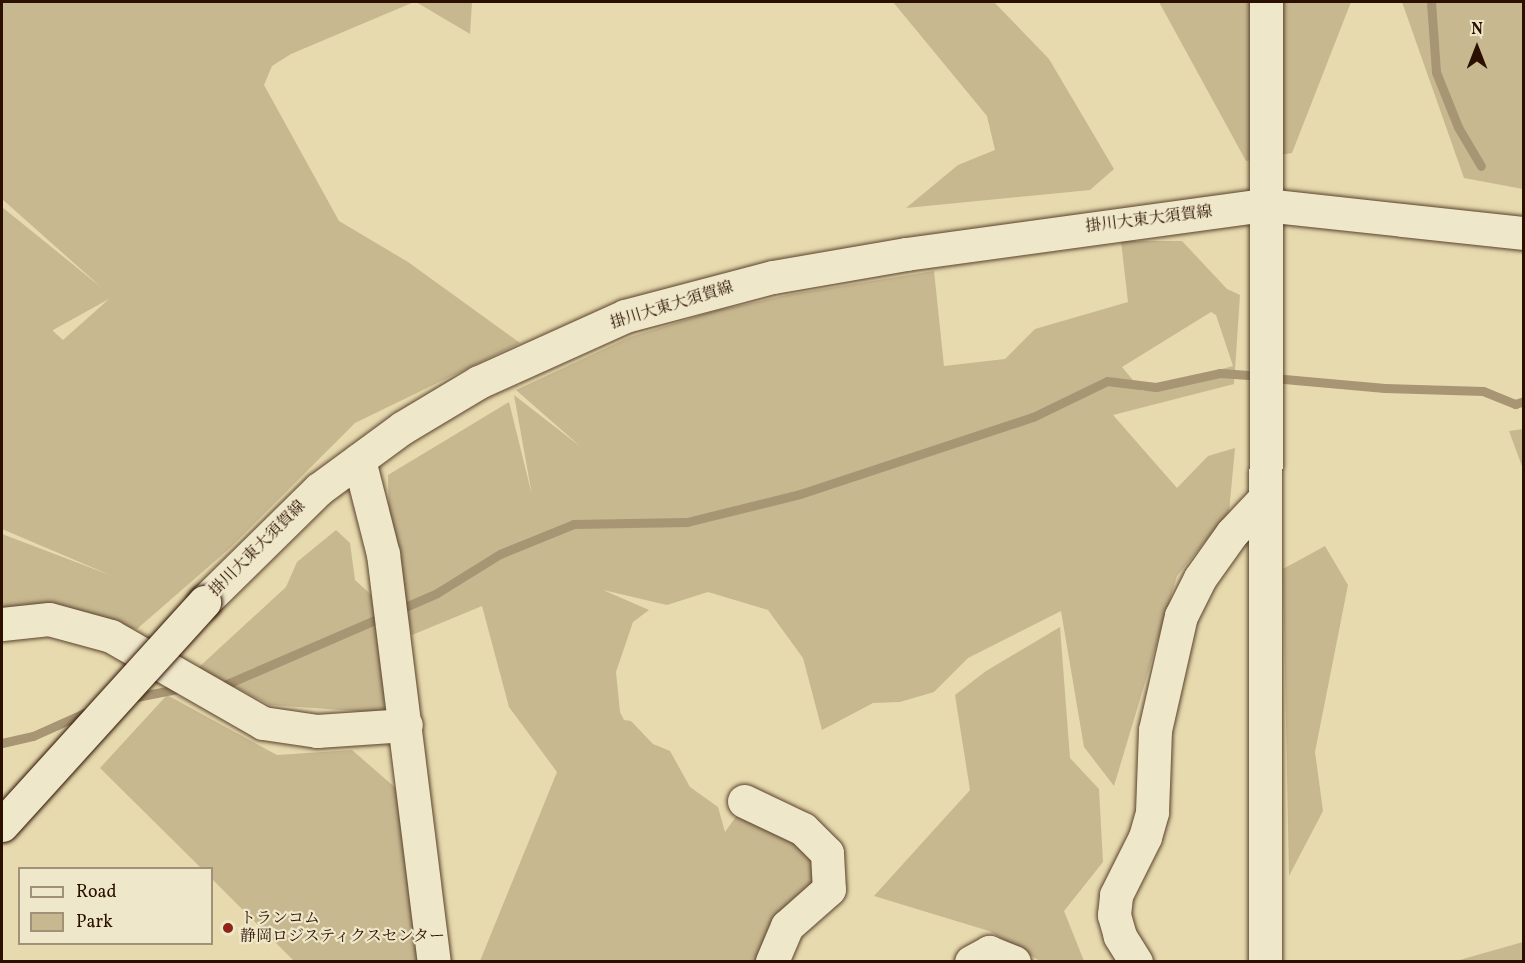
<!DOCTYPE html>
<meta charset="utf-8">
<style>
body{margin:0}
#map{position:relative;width:1525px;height:963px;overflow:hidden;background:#e7daae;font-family:Vollkorn,"Noto Serif JP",serif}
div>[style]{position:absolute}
.green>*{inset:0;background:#c7b890}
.stream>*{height:9px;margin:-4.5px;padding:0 4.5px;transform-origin:4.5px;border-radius:4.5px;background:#a79573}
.roads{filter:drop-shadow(0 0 2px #5a422c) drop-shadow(0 0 2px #5a422c)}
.minor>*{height:33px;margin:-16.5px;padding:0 16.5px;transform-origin:16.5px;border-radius:16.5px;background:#efe7ca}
.tertiary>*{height:33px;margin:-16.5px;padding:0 16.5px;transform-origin:16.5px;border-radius:16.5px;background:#efe7ca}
.secondary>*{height:33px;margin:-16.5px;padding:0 16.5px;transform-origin:16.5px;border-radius:16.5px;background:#efe7ca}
.bridges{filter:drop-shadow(0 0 2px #2b1000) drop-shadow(0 0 2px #2b1000)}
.secondary-bridge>*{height:33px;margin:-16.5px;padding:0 16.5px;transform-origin:16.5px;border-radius:16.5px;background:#efe7ca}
.dots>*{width:16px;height:16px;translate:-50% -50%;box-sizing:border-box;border:3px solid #efe7ca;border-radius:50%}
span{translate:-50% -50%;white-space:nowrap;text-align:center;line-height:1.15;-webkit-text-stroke:4.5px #efe7ca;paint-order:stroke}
.street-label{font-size:16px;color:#2b1000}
.poi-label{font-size:16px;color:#2b1000}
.left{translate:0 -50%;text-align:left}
.frame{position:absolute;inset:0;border:3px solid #2b1000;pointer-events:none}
.legend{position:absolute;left:18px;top:867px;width:195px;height:78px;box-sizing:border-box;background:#efe7ca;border:2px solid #a19179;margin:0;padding:8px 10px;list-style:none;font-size:18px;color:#2b1000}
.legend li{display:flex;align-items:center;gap:12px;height:30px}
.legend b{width:30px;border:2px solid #a19179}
.north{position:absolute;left:1447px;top:18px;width:60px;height:60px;-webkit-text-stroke:4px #efe7ca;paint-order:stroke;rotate:0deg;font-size:16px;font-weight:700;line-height:24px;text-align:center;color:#2b1000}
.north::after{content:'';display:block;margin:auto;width:21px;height:27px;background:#2b1000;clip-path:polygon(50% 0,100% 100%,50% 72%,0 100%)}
</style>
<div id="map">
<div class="green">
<div style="clip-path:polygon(evenodd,2px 2px,414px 2px,291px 54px,272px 66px,264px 85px,339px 221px,408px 262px,520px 343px,355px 423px,230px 548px,137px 629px,49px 619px,2px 624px,2px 534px,110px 575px,2px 529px,2px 207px,102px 288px,2px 199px,2px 2px,109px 299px,63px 340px,53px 331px,53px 330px,109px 299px)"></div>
<div style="clip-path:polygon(416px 2px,472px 2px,470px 34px)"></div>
<div style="clip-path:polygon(893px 2px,994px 2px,1049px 59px,1114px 169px,1090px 190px,906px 208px,958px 165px,995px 150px,987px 116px)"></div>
<div style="clip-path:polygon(1159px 2px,1351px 2px,1292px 153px,1246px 161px)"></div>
<div style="clip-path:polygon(1402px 2px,1523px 2px,1523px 189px,1464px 178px)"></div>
<div style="clip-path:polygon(evenodd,1121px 241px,1182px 241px,1227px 289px,1240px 295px,1234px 384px,1113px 415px,1177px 488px,1208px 456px,1235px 448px,1229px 512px,1177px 576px,1114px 786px,1084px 747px,1061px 611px,968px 658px,934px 692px,900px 702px,873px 703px,822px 730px,803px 658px,768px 610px,708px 592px,667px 605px,603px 590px,649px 610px,633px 622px,616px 672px,620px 712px,624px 720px,631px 721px,653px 744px,670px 751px,690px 787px,718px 807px,725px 832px,740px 811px,827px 853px,773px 961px,480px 961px,557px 772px,509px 707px,482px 606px,412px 635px,389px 519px,388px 475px,509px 402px,532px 495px,514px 395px,581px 447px,516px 390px,630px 337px,715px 311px,792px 294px,934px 271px,944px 366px,1005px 359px,1035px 329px,1128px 302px,1121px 241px,1211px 312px,1216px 315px,1233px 366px,1142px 391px,1122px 367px,1211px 312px)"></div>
<div style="clip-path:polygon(1523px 429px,1524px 429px,1523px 469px,1509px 431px)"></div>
<div style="clip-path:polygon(336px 530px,350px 543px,355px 580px,380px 603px,385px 713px,270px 705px,198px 668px,286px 587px,297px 562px)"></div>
<div style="clip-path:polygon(1325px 546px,1348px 585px,1315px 752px,1323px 811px,1289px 876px,1283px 569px)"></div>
<div style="clip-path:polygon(1060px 627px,1070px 758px,1099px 789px,1103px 862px,1064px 911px,1084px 961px,1040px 961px,989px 931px,874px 896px,970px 790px,955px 695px,986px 671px)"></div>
<div style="clip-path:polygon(167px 695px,277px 755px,352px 750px,398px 790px,421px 961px,294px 961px,212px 879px,212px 868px,201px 868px,100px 768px)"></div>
<div style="clip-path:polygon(1523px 942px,1523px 961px,1456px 961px)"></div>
</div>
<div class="stream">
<div style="left:1431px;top:2px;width:70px;rotate:85.9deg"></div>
<div style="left:1436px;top:72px;width:59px;rotate:68.2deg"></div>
<div style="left:1458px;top:127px;width:45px;rotate:59.5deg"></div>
<div style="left:1273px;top:378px;width:112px;rotate:5.1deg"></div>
<div style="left:1385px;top:388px;width:98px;rotate:1.8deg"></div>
<div style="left:1483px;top:391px;width:35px;rotate:22deg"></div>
<div style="left:1515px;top:404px;width:9px;rotate:-18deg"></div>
<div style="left:220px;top:687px;width:236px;rotate:-23.4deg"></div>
<div style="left:437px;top:593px;width:74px;rotate:-31.8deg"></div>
<div style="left:500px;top:554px;width:80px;rotate:-22.1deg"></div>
<div style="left:574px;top:524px;width:113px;rotate:-1deg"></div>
<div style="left:687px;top:522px;width:116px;rotate:-13.9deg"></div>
<div style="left:800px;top:494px;width:245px;rotate:-18.3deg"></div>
<div style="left:1033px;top:417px;width:82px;rotate:-25.9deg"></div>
<div style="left:1107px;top:381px;width:49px;rotate:7deg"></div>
<div style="left:1156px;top:387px;width:66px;rotate:-12.3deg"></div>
<div style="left:1220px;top:373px;width:39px;rotate:4deg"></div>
<div style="left:131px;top:698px;width:52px;rotate:-11.1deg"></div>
<div style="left:2px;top:743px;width:32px;rotate:-13deg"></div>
<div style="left:33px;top:736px;width:61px;rotate:-24.1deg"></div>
</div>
<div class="roads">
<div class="minor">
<div style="left:359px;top:460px;width:97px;rotate:75.7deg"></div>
<div style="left:383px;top:554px;width:411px;rotate:82.9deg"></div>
<div style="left:2px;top:624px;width:47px;rotate:-6.1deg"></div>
<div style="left:49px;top:619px;width:64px;rotate:15.3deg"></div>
<div style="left:111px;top:636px;width:175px;rotate:29.8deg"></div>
<div style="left:263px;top:723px;width:55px;rotate:8.4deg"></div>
<div style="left:317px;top:731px;width:89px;rotate:-3.9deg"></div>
<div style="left:744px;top:801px;width:65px;rotate:25.4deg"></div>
<div style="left:803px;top:829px;width:34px;rotate:45deg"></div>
<div style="left:827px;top:853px;width:36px;rotate:87deg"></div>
<div style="left:829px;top:889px;width:56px;rotate:138.6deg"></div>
<div style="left:787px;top:926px;width:39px;rotate:113deg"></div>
<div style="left:971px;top:962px;width:21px;rotate:-29deg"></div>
<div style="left:989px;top:952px;width:27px;rotate:22deg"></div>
<div style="left:1136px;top:962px;width:31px;rotate:-122deg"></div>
<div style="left:1120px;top:936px;width:22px;rotate:-106deg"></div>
<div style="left:1114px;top:915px;width:20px;rotate:-84deg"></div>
<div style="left:1116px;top:895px;width:65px;rotate:-63.4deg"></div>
<div style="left:1145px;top:837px;width:26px;rotate:-74deg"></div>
<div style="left:1152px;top:812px;width:82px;rotate:-87.9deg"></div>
<div style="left:1155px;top:730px;width:117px;rotate:-77.2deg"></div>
<div style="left:1181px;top:616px;width:42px;rotate:-63.4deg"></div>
<div style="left:1200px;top:578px;width:55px;rotate:-54.6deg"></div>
<div style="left:1232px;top:533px;width:48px;rotate:-46.7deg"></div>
</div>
<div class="tertiary">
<div style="left:1265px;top:962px;width:960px;rotate:-89.94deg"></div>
</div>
<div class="secondary">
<div style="left:204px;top:602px;width:161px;rotate:-44.5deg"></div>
<div style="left:319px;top:489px;width:103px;rotate:-36.3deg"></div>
<div style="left:402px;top:428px;width:90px;rotate:-30.9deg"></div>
<div style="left:479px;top:382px;width:160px;rotate:-24.3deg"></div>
<div style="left:625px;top:316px;width:153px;rotate:-14.8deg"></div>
<div style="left:773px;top:277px;width:135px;rotate:-9.8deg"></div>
<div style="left:906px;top:254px;width:362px;rotate:-7.8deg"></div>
<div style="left:1265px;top:205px;width:261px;rotate:6.2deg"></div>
</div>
</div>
<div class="bridges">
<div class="secondary-bridge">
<div style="left:2px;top:825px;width:301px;rotate:-47.8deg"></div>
</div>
</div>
<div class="dots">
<div style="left:228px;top:928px;background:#8f2418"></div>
</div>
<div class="street-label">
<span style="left:1149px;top:220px;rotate:-7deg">掛川大東大須賀線</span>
<span style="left:672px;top:306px;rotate:-17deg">掛川大東大須賀線</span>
<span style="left:258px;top:549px;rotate:-45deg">掛川大東大須賀線</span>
</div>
<div class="poi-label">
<span class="left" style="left:240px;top:928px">トランコム<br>静岡ロジスティクスセンター</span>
</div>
<div class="frame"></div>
<ul class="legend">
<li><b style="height:8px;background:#efe7ca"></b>Road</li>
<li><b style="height:16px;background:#c7b890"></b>Park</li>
</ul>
<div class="north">N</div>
</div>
